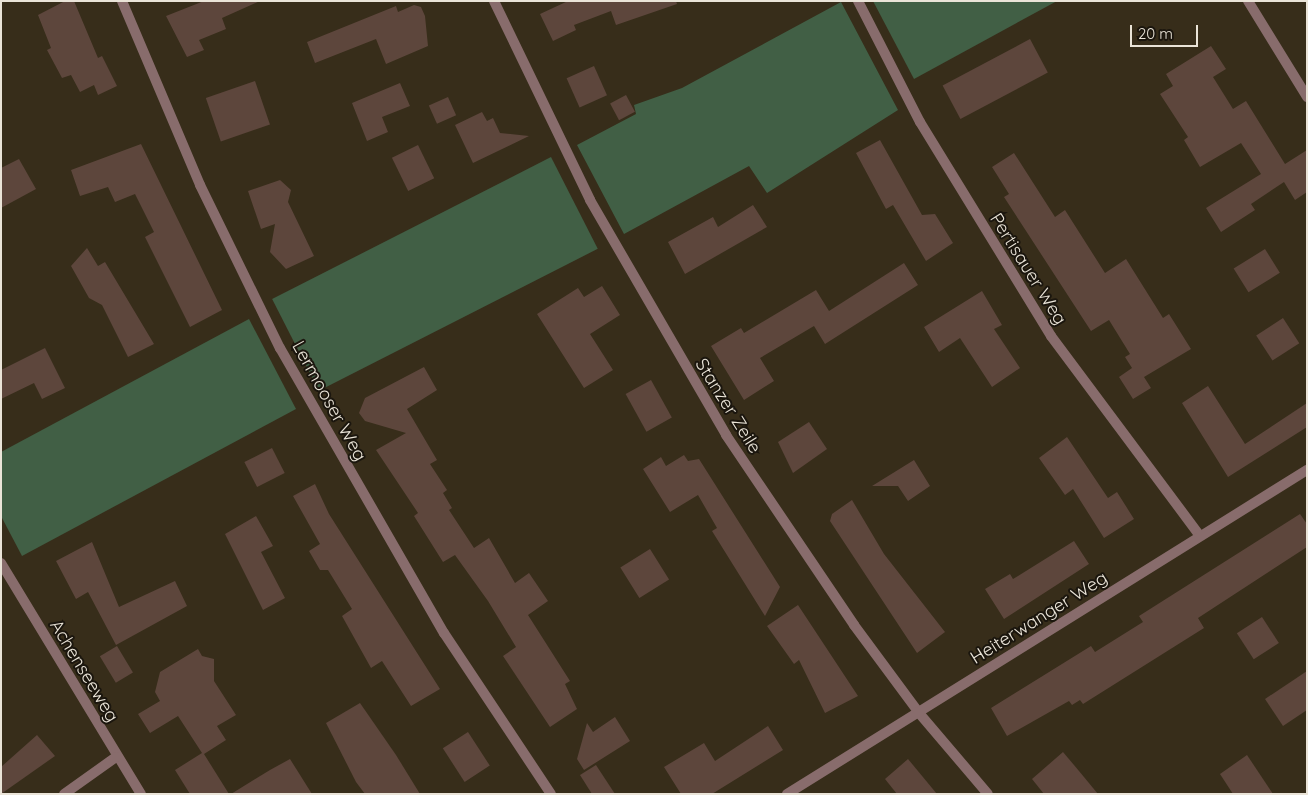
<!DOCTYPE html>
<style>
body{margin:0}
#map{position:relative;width:1308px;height:795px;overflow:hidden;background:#372d1a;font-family:Quicksand,sans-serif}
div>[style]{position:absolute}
.green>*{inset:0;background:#415f45;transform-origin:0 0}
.building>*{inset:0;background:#5d463c;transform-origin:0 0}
.street>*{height:10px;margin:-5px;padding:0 5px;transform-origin:5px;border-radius:5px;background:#886c6c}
span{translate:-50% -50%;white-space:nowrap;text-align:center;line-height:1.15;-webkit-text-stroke:4px #1b160e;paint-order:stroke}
.street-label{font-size:18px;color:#eae4d8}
.frame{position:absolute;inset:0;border:2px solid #eae4d8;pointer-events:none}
.scale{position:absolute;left:1130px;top:25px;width:68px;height:22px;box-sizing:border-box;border:2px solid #eae4d8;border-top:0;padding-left:6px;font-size:15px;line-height:18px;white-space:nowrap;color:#eae4d8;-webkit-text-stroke:4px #1b160e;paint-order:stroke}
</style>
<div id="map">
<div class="green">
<div style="clip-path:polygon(873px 1px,1057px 1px,914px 79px)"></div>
<div style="clip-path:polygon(841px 2px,898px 110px,767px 193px,749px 166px,624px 234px,577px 145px,636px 114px,634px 105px,682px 88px)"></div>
<div style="left:551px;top:157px;width:103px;height:313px;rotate:63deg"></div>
<div style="clip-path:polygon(249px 319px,296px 409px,22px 556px,1px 516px,1px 452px)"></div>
</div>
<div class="building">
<div style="clip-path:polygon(65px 1px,74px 1px,98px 58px,102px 56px,117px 86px,98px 95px,94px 85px,80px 92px,71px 75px,62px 78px,47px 50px,51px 48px,38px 15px)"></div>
<div style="clip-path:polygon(204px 1px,260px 1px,222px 18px,226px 29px,199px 40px,204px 50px,187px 57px,166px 16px)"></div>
<div style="clip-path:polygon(568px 1px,676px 1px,677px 4px,616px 25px,611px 11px,574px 25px,576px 30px,553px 41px,540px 14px)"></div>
<div style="clip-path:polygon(414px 5px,421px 7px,425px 16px,428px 46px,386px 64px,376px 39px,315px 63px,307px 42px,396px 6px,398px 12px)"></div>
<div style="left:1030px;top:39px;width:38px;height:99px;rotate:62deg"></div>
<div style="clip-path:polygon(1211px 46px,1226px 69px,1213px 77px,1233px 109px,1246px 101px,1285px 164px,1307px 150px,1307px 192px,1295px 200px,1284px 182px,1251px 204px,1255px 210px,1221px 232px,1206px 208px,1261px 174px,1241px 143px,1200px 167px,1184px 140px,1188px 137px,1160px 94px,1173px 86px,1166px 74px)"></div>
<div style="left:594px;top:66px;width:32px;height:30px;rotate:66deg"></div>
<div style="left:255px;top:81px;width:46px;height:52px;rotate:71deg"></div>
<div style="clip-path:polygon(400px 83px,410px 106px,382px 117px,388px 132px,367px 141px,352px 103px)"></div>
<div style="left:626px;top:95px;width:19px;height:18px;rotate:62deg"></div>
<div style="left:448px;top:97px;width:20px;height:21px;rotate:66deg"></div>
<div style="clip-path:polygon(482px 112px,487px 121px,493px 118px,500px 133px,529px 136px,473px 163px,455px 125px)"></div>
<div style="clip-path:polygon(880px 140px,922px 215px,935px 214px,953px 243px,926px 261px,893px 205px,886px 209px,856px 153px)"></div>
<div style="clip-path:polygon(141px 144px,222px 310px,190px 327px,145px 237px,154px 232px,135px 194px,115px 202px,108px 187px,80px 196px,71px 170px)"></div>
<div style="left:418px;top:145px;width:37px;height:29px;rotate:64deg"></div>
<div style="clip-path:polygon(1014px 153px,1055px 217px,1065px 210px,1105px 273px,1126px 259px,1163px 318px,1169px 314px,1191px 349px,1144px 377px,1151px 388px,1133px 399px,1119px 377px,1132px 368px,1125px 357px,1130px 354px,1109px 320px,1091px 331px,1004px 197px,1009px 194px,992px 167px)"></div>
<div style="clip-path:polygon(19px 159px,36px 189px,1px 208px,1px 168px)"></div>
<div style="clip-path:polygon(280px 180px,291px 190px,288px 202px,314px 256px,286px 269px,270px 252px,275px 224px,261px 229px,248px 191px)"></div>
<div style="clip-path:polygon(753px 205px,767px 227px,685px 274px,668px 242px,713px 217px,718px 227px)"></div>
<div style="clip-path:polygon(87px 248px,98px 266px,105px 262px,154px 344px,128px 357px,102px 305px,89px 298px,71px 266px)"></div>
<div style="left:1265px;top:249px;width:28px;height:37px;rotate:58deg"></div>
<div style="clip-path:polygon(904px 263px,918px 285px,825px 344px,814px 326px,760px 358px,774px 381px,744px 400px,711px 346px,741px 328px,744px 333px,816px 290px,829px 311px)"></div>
<div style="clip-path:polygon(602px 286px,620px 315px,590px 334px,613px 370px,584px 388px,537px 314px,578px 288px,584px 297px)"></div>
<div style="clip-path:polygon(982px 291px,1002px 325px,994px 329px,1020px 368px,992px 387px,960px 338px,939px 352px,924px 327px)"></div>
<div style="left:1283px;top:318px;width:30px;height:32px;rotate:57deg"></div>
<div style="clip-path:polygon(45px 348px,65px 388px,42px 399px,34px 383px,1px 399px,1px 370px)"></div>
<div style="clip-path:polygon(424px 367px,437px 390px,407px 409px,437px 460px,430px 464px,447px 490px,443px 493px,452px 508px,449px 510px,474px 548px,489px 538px,515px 583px,529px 573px,548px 601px,528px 615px,570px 681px,565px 684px,577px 709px,550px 727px,503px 656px,516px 647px,488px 601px,455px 555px,443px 562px,414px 516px,418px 513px,376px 450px,406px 433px,365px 421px,359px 413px,365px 398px)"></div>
<div style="left:651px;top:380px;width:43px;height:29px;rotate:61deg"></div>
<div style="clip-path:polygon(1208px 386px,1245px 444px,1307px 403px,1307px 427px,1228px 477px,1182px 403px)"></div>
<div style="clip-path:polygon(809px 422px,827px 449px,793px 473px,778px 442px)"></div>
<div style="clip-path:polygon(1067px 437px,1108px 498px,1117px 492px,1134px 519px,1104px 538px,1073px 489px,1065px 495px,1039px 458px)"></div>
<div style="left:272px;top:448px;width:28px;height:31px;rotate:63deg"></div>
<div style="clip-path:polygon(684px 455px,688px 461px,699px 459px,780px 587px,765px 616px,712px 531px,717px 528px,698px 495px,670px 512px,643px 469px,661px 457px,666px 466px)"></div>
<div style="clip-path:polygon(914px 460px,930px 486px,908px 501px,898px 486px,872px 486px)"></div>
<div style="clip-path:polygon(315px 484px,329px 514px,440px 689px,411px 706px,382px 661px,371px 668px,342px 616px,352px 609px,328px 570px,320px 570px,309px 551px,320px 544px,293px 496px)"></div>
<div style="clip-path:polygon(852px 500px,884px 554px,945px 632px,917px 653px,830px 521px,832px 514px)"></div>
<div style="clip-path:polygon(1300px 514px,1307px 524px,1307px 547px,1198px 618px,1204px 628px,1083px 704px,1080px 700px,1072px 705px,1069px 701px,1007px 736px,991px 708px,1091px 646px,1095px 652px,1143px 622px,1139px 616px)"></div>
<div style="clip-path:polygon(256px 516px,273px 546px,261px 552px,285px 598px,263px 610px,225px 534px)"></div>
<div style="clip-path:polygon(1074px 541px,1089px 564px,1004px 619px,985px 589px,1010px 574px,1013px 579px)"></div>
<div style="clip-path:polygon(92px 542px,119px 607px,175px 581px,187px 606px,116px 645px,88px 592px,76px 599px,56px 561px)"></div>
<div style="left:650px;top:549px;width:36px;height:35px;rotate:58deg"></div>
<div style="clip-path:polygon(798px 605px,858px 696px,825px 713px,799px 660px,794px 664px,767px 626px)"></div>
<div style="left:1262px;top:617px;width:31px;height:30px;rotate:57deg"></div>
<div style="left:117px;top:646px;width:31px;height:20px;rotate:59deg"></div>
<div style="clip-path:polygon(198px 649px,202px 656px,214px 659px,214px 681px,236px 715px,217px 726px,226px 740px,204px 754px,229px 794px,190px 794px,175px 770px,202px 753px,178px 716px,150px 733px,138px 714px,160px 701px,155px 692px,160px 672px)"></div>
<div style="clip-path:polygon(1307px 671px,1307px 710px,1283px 726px,1265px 699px)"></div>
<div style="clip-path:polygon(360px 703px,396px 755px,420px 794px,365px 794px,356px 782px,326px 723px)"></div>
<div style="clip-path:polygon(615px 717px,630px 741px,584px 770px,577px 759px,587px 723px,593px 732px)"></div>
<div style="clip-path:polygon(768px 726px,783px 750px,712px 794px,681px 794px,664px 767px,704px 743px,715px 761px)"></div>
<div style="left:468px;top:732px;width:40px;height:30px;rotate:57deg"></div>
<div style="clip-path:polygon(37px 735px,55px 756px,1px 794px,1px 767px)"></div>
<div style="clip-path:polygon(1063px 752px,1079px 771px,1098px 794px,1044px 794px,1032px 779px)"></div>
<div style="clip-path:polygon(1247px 755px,1273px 794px,1233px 794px,1220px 774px)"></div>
<div style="clip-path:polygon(290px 759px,312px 794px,231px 794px,270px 770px)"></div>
<div style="clip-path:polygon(908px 759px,937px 794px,897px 794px,885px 779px)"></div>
<div style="clip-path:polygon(596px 765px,615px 794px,592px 794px,580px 775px)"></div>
</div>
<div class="street">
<div style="left:122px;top:1px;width:200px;rotate:67deg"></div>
<div style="left:200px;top:185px;width:182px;rotate:63.9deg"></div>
<div style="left:280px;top:348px;width:329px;rotate:60.1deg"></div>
<div style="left:444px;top:633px;width:193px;rotate:56.4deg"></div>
<div style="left:494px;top:1px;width:221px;rotate:64.2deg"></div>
<div style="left:590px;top:200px;width:272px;rotate:59.9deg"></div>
<div style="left:726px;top:435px;width:229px;rotate:56deg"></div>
<div style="left:854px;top:625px;width:109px;rotate:53.5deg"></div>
<div style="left:919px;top:713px;width:106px;rotate:49.6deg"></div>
<div style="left:858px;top:1px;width:136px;rotate:62.9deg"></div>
<div style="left:920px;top:122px;width:251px;rotate:58.5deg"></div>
<div style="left:1051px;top:336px;width:249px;rotate:53.3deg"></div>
<div style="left:1248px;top:1px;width:113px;rotate:58.4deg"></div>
<div style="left:1px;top:563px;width:270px;rotate:58.8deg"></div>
<div style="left:64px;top:794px;width:64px;rotate:-35.4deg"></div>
<div style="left:787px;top:794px;width:613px;rotate:-31.93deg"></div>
</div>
<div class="street-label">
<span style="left:1028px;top:269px;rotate:58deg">Pertisauer Weg</span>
<span style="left:329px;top:401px;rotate:61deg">Lermooser Weg</span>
<span style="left:728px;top:406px;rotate:58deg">Stanzer Zeile</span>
<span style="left:1039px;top:618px;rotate:-32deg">Heiterwanger Weg</span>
<span style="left:84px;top:671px;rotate:59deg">Achenseeweg</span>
</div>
<div class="frame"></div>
<div class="scale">20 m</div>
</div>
